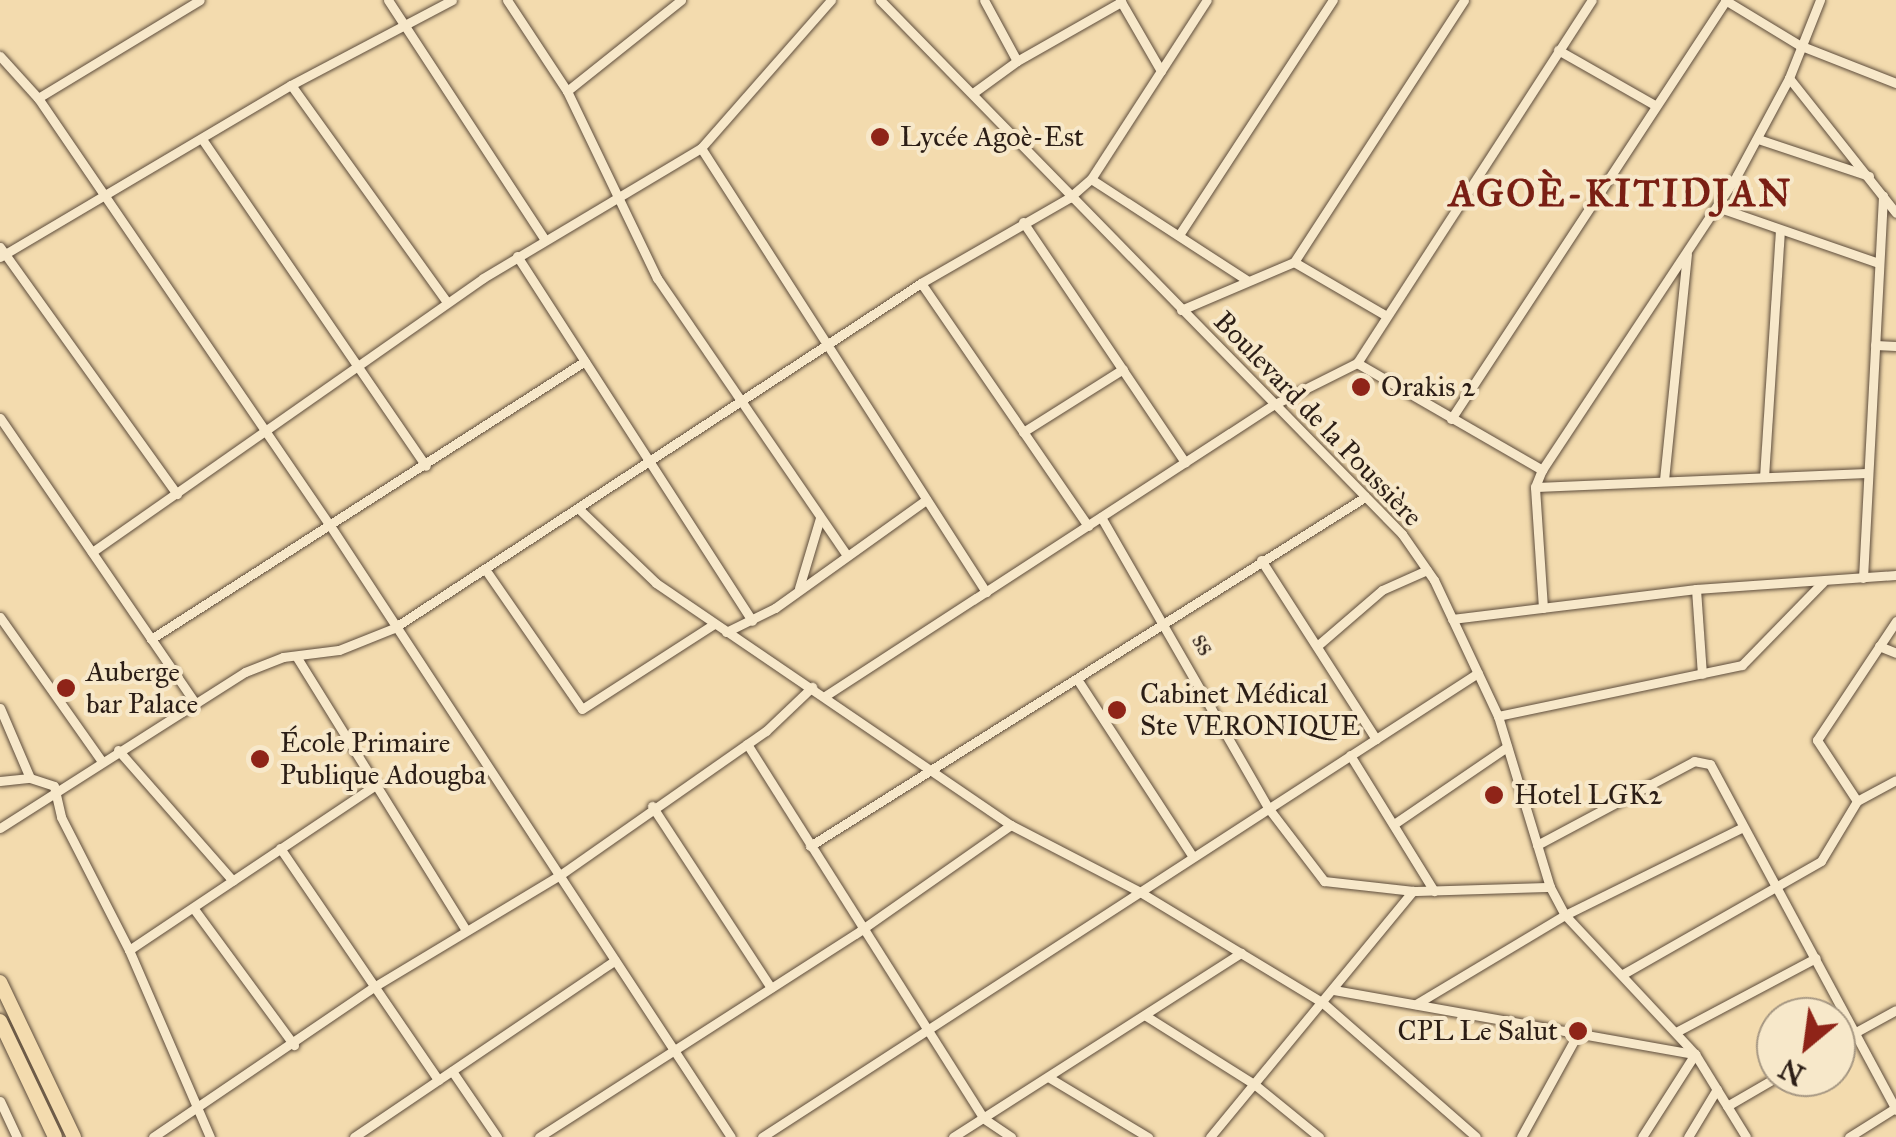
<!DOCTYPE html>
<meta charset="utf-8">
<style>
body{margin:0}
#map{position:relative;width:1896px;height:1137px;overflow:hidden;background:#f3dbae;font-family:"IM FELL Great Primer",serif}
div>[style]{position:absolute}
.roads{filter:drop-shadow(0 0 2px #5e4d3c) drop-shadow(0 0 2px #5e4d3c)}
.street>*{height:9px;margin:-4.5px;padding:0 4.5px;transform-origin:4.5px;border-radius:4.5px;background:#f7e8ca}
.primary>*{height:14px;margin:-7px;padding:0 7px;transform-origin:7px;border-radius:7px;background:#f3dbae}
.dots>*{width:28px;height:28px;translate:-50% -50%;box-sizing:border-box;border:5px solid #f7e8ca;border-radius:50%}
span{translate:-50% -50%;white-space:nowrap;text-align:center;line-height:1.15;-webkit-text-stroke:8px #f7e8ca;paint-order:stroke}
.poi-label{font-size:28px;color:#2c1e16}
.left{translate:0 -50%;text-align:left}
.right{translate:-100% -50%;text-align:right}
.street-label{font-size:28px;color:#2c1e16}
.district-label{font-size:38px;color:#7a1f14;font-weight:700;letter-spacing:2.5px}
.north{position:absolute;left:1756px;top:997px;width:100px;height:100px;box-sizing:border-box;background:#f7e8ca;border:2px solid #a69782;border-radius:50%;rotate:209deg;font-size:28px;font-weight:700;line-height:40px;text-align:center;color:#2c1e16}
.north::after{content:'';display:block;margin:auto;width:35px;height:45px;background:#8f2418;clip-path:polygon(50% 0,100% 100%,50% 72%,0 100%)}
</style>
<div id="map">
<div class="roads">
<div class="street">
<div style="left:388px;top:0;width:285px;rotate:56.8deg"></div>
<div style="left:507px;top:0;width:109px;rotate:56.6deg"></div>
<div style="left:567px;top:91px;width:208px;rotate:64.3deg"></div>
<div style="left:657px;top:278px;width:333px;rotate:55.6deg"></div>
<div style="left:880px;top:0;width:747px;rotate:45.65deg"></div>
<div style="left:1402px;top:534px;width:56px;rotate:55.2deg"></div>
<div style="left:1434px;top:580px;width:150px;rotate:64.8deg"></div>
<div style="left:1498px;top:716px;width:179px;rotate:73.1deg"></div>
<div style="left:1550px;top:887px;width:32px;rotate:62deg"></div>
<div style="left:1565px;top:915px;width:190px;rotate:46.9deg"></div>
<div style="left:1695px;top:1054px;width:97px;rotate:58.4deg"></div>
<div style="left:1120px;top:0;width:82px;rotate:60deg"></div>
<div style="left:1725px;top:0;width:87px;rotate:31.3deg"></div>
<div style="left:1799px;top:45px;width:104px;rotate:21.4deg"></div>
<div style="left:1558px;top:50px;width:112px;rotate:29.6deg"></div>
<div style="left:0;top:56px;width:57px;rotate:47.9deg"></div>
<div style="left:38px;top:98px;width:520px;rotate:55.67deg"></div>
<div style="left:331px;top:527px;width:729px;rotate:56.75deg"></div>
<div style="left:1017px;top:61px;width:120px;rotate:-29.6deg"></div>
<div style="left:1789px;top:78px;width:172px;rotate:51.6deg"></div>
<div style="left:291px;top:85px;width:267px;rotate:54.3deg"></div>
<div style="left:567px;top:91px;width:146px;rotate:-38.6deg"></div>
<div style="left:973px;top:93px;width:54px;rotate:-36deg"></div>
<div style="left:1017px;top:61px;width:69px;rotate:-118.4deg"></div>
<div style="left:38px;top:98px;width:189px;rotate:-31.2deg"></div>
<div style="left:202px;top:139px;width:396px;rotate:55.6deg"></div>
<div style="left:1758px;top:139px;width:117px;rotate:18.4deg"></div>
<div style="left:701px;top:148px;width:528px;rotate:57.3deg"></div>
<div style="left:1091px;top:179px;width:187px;rotate:33deg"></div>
<div style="left:1717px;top:207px;width:171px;rotate:19.1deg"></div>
<div style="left:1023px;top:222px;width:290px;rotate:56deg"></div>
<div style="left:1179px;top:235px;width:281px;rotate:-56.8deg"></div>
<div style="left:0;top:247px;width:304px;rotate:54.4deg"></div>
<div style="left:517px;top:256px;width:434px;rotate:57.2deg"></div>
<div style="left:0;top:257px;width:338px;rotate:-30.6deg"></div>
<div style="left:291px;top:85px;width:182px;rotate:-27.8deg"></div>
<div style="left:1294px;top:262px;width:312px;rotate:-57deg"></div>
<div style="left:921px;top:283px;width:295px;rotate:55.5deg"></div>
<div style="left:1181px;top:310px;width:123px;rotate:-23deg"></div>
<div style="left:1294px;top:262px;width:105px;rotate:30.2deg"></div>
<div style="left:1875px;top:345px;width:21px;rotate:3deg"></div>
<div style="left:1357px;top:363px;width:214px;rotate:30deg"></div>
<div style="left:0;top:418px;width:343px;rotate:55.6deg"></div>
<div style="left:1451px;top:419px;width:501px;rotate:-56.72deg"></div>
<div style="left:1023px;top:432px;width:118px;rotate:-32.2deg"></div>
<div style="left:1764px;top:477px;width:246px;rotate:-86.3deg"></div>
<div style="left:1664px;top:480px;width:227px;rotate:-84.2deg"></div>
<div style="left:1535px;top:487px;width:333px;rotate:-2.4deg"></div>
<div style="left:580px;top:510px;width:105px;rotate:43.8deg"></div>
<div style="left:656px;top:583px;width:430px;rotate:34.3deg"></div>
<div style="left:1011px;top:825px;width:145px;rotate:27.4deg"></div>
<div style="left:1140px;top:892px;width:214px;rotate:31.2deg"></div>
<div style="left:1323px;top:1003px;width:203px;rotate:41.2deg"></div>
<div style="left:1101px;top:517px;width:337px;rotate:60.1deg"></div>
<div style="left:1269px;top:809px;width:91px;rotate:52.6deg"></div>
<div style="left:1324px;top:881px;width:90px;rotate:6.4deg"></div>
<div style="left:1413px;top:891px;width:137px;rotate:-1.7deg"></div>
<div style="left:92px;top:552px;width:477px;rotate:-35deg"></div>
<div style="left:483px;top:278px;width:254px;rotate:-30.8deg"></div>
<div style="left:701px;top:148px;width:197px;rotate:-48.7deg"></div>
<div style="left:1261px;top:560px;width:213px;rotate:57.3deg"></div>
<div style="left:485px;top:569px;width:170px;rotate:55.3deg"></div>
<div style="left:582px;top:709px;width:157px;rotate:-32.8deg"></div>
<div style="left:1863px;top:578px;width:383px;rotate:-87deg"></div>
<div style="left:799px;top:588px;width:73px;rotate:-73.3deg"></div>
<div style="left:1696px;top:589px;width:85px;rotate:86deg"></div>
<div style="left:1543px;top:608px;width:121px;rotate:-93.8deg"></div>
<div style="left:1535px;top:487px;width:18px;rotate:-68deg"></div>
<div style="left:1542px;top:470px;width:354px;rotate:-56.5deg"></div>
<div style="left:1737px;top:175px;width:110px;rotate:-61.8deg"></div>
<div style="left:1789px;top:78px;width:84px;rotate:-68.3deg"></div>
<div style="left:0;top:617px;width:175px;rotate:54.8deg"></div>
<div style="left:1452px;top:619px;width:246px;rotate:-7deg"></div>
<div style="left:1696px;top:589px;width:200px;rotate:-4deg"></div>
<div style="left:726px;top:632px;width:55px;rotate:-26.1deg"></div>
<div style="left:775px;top:608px;width:186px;rotate:-35.6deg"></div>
<div style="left:151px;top:639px;width:515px;rotate:-32.64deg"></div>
<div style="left:1317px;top:646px;width:86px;rotate:-40.7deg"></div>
<div style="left:1382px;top:590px;width:49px;rotate:-24deg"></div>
<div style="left:1879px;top:646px;width:18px;rotate:22deg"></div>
<div style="left:296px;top:656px;width:321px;rotate:58.2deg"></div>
<div style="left:1077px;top:679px;width:212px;rotate:56.9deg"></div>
<div style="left:825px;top:696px;width:534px;rotate:-33.01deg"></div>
<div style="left:1273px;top:405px;width:94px;rotate:-26.6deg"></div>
<div style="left:1357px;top:363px;width:432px;rotate:-57.1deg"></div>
<div style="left:0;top:708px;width:76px;rotate:66.8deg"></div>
<div style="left:1498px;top:716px;width:249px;rotate:-11.8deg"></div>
<div style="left:1742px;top:665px;width:116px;rotate:-45.7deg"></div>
<div style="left:747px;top:744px;width:442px;rotate:57.7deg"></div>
<div style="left:983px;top:1118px;width:34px;rotate:34deg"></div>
<div style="left:118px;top:750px;width:174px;rotate:48.7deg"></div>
<div style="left:1350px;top:755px;width:160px;rotate:58.3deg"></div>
<div style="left:0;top:781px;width:30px;rotate:-6deg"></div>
<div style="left:30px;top:778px;width:25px;rotate:18deg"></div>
<div style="left:54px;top:786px;width:32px;rotate:77deg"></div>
<div style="left:61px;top:817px;width:149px;rotate:62.9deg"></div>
<div style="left:129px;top:950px;width:204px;rotate:66.6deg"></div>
<div style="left:1857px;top:801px;width:73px;rotate:-123.3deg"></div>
<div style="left:1817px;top:740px;width:143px;rotate:-56.4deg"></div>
<div style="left:652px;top:806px;width:217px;rotate:56.8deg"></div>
<div style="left:1394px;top:824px;width:137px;rotate:-34.3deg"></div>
<div style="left:0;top:828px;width:290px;rotate:-32.5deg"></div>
<div style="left:245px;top:672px;width:41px;rotate:-21.5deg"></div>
<div style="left:283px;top:657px;width:56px;rotate:-7.1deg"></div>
<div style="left:339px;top:650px;width:59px;rotate:-21.8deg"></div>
<div style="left:394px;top:628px;width:630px;rotate:-33.21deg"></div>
<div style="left:921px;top:283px;width:171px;rotate:-29.9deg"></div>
<div style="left:1069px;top:198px;width:29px;rotate:-41deg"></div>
<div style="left:1091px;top:179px;width:213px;rotate:-57.1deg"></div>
<div style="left:1537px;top:845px;width:178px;rotate:-28.1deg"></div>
<div style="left:1694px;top:761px;width:16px;rotate:11deg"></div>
<div style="left:1710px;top:764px;width:393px;rotate:61.7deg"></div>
<div style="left:810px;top:846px;width:656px;rotate:-32.16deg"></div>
<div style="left:280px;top:848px;width:281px;rotate:55.7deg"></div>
<div style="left:194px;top:909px;width:169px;rotate:53.7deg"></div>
<div style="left:129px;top:950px;width:295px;rotate:-33.8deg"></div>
<div style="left:1623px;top:974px;width:228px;rotate:-29.7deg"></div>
<div style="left:1821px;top:861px;width:70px;rotate:-59deg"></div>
<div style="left:1857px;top:801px;width:44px;rotate:-28.3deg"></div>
<div style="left:1334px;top:990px;width:367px;rotate:10.1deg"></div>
<div style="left:1695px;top:1054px;width:98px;rotate:122.6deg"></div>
<div style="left:1416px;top:1004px;width:174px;rotate:-30.9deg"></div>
<div style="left:1565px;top:915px;width:196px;rotate:-26.3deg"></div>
<div style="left:1146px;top:1016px;width:128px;rotate:32.2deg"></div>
<div style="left:1254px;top:1084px;width:84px;rotate:39.2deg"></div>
<div style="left:1676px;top:1032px;width:158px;rotate:-27.9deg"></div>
<div style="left:1836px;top:1043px;width:68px;rotate:-28.8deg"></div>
<div style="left:452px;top:1071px;width:80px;rotate:55.7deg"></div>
<div style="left:1048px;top:1077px;width:117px;rotate:31deg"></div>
<div style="left:0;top:1101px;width:40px;rotate:65deg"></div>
<div style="left:1727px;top:1106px;width:58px;rotate:-30.1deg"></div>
<div style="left:153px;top:1137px;width:265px;rotate:-34.2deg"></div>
<div style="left:372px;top:988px;width:219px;rotate:-31deg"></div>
<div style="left:560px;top:875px;width:251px;rotate:-35deg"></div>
<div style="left:766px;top:731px;width:64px;rotate:-43.7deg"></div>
<div style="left:354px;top:1137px;width:315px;rotate:-34.1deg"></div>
<div style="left:539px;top:1137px;width:383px;rotate:-32.7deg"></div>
<div style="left:861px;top:930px;width:183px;rotate:-35deg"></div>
<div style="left:762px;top:1137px;width:853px;rotate:-32.95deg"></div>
<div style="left:953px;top:1137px;width:342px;rotate:-32.6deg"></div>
<div style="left:1210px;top:1137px;width:319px;rotate:-50.5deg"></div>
<div style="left:1521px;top:1137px;width:116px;rotate:-61.2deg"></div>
<div style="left:1688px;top:1137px;width:56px;rotate:-58.9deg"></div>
<div style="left:1849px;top:1137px;width:54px;rotate:-32.2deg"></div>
</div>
<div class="primary">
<div style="left:0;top:982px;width:172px;rotate:64.5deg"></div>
<div style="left:0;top:1021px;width:128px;rotate:64.6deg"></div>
</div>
</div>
<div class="dots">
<div style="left:880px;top:137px;background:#8f2418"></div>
<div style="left:1361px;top:387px;background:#8f2418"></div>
<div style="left:66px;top:688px;background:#8f2418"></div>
<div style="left:1117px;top:710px;background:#8f2418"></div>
<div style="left:260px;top:759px;background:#8f2418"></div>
<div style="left:1494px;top:795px;background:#8f2418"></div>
<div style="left:1578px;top:1031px;background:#8f2418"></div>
</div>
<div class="poi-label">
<span class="left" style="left:900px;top:137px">Lycée Agoè-Est</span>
<span class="left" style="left:1381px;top:387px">Orakis 2</span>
<span class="left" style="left:86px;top:688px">Auberge<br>bar Palace</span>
<span class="left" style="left:1140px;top:710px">Cabinet Médical<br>Ste VERONIQUE</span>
<span class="left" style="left:280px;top:759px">École Primaire<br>Publique Adougba</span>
<span class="left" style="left:1514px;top:795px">Hotel LGK2</span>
<span class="right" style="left:1558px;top:1031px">CPL Le Salut</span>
</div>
<div class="street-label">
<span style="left:1318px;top:419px;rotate:46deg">Boulevard de la Poussière</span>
<span style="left:1204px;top:644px;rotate:61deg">ss</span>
</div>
<div class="district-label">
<span style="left:1621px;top:194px">AGOÈ-KITIDJAN</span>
</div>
<div class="north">N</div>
</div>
